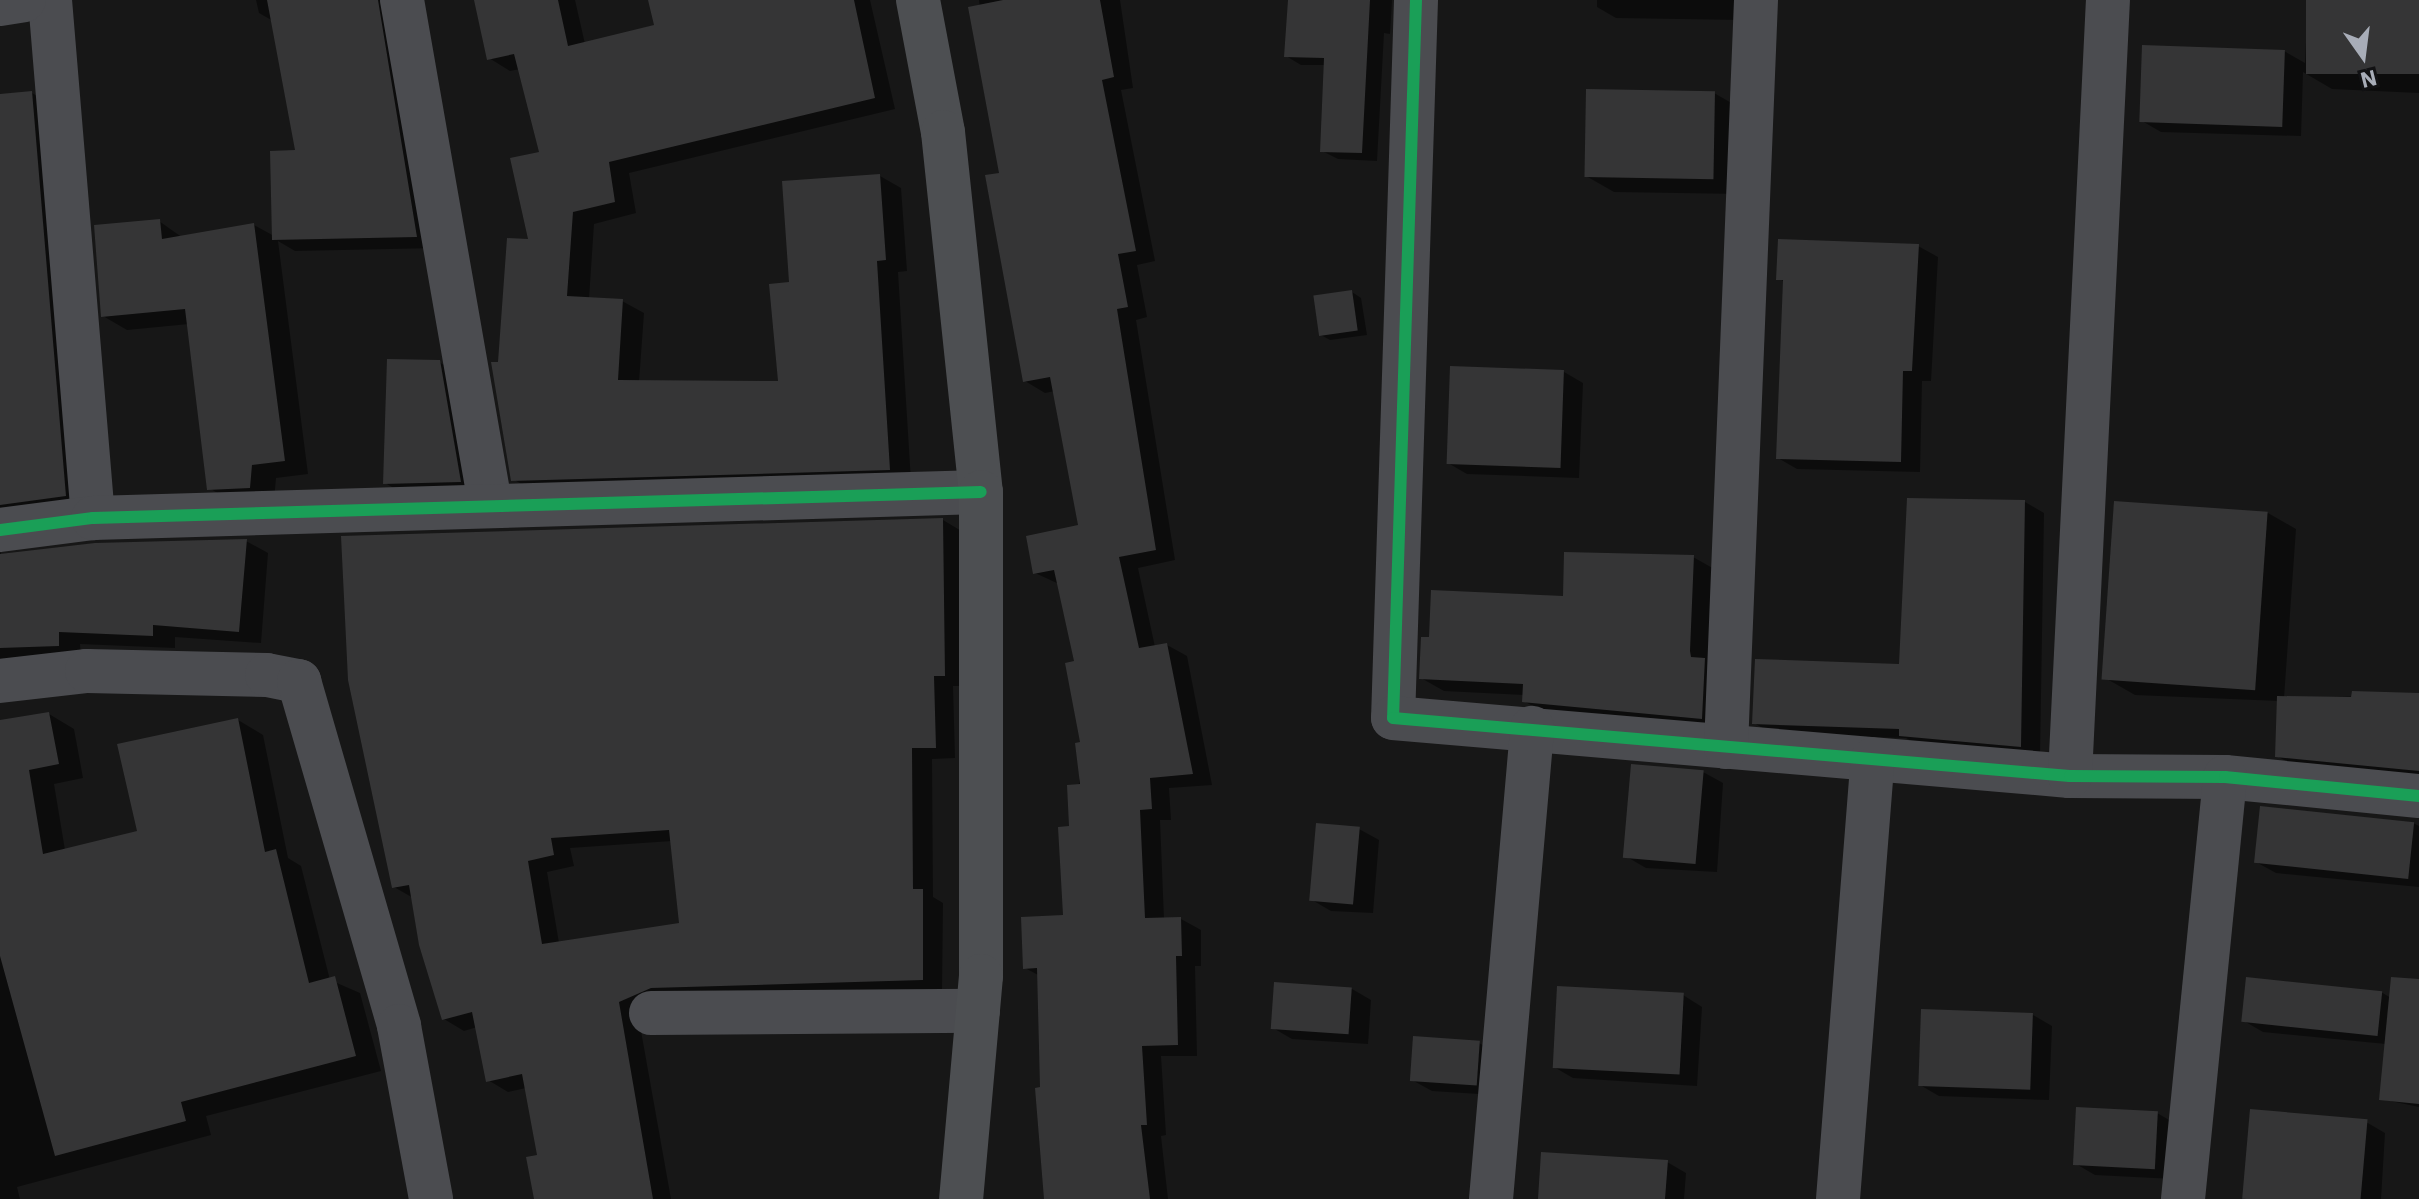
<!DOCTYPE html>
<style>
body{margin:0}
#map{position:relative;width:2419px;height:1199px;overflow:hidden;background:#171717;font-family:"IBM Plex Sans",sans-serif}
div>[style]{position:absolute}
.shadow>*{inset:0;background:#0007}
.building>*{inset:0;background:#353536;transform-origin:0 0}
.minor>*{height:44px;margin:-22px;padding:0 22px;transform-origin:22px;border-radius:22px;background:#4b4c50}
.major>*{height:44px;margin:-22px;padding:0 22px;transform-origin:22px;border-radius:22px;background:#4d4f52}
.cycleway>*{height:12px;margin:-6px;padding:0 6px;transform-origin:6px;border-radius:6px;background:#1a9f57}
span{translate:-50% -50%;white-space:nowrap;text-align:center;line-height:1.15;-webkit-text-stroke:8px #111113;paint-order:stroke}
.north{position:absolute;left:2323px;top:16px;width:80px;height:80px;-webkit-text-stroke:6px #111113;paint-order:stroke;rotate:166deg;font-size:22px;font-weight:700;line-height:32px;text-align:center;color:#a8adb8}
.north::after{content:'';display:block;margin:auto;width:28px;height:36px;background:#a8adb8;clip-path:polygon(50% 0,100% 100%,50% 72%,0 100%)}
</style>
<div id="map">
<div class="shadow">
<div style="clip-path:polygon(256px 0,401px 0,438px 248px,295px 251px,278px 241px,308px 474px,276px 478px,274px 501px,233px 502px,209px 488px,189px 324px,127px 330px,103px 316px,159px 221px,183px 238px,254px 225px,274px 236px,297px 152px,273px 21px,259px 13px)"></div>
<div style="clip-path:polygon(477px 0,575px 0,585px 44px,656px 27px,650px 0,870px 0,895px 109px,629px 173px,636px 213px,594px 224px,589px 299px,622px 301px,644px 313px,639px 382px,781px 383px,791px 284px,880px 176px,901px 188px,907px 271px,898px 272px,911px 481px,535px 492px,513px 479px,500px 364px,531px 242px,541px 154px,520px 69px,510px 71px,489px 58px)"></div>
<div style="clip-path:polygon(979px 0,1120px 0,1133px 88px,1121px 90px,1155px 261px,1137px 265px,1147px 317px,1136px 320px,1175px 560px,1138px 568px,1155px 647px,1167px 645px,1187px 656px,1212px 785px,1169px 788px,1171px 820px,1160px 820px,1164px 919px,1181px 919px,1201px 930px,1201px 966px,1195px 966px,1197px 1056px,1161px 1056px,1166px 1135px,1161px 1136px,1168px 1199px,1048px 1199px,1040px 976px,1025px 968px,1065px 917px,1083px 744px,1076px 663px,1059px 584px,1035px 573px,1080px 527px,1055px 391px,1045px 393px,1025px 381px)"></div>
<div style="clip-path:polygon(1290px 0,1392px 0,1390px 34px,1384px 33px,1377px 161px,1338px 159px,1322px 151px,1325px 65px,1301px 65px,1286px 56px)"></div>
<div style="clip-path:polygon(1597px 0,1743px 0,1742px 20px,1616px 18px,1597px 7px)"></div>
<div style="clip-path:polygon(2308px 0,2419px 0,2419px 93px,2332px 89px,2303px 72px,2301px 136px,2161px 132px,2142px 121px,2284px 51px,2305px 63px)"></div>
<div style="clip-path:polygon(32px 93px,54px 106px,88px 508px,0 540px,0 96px)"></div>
<div style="clip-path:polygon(1714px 93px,1742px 109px,1741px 194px,1614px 192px,1586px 176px)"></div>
<div style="clip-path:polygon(1918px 246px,1938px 257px,1931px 381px,1922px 381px,1920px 472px,1797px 469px,1778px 458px,1785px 282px,1778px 278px)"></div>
<div style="clip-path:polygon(1352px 292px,1361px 298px,1367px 335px,1330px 340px,1321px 335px)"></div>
<div style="clip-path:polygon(439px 362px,459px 374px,479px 492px,404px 494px,385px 483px)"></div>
<div style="clip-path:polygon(1564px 372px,1583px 383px,1579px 478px,1467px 474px,1448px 463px)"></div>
<div style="clip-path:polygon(2025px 502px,2044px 513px,2040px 756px,1920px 746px,1906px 738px,1773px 734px,1754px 723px,1901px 666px)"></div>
<div style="clip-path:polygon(2268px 513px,2296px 529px,2284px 698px,2419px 695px,2419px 779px,2296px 767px,2277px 756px,2279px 701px,2135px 695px,2107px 679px)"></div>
<div style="clip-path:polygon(evenodd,943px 520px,963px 532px,965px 686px,953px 686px,955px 758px,932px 759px,933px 897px,943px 903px,942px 991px,638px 1014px,671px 1199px,536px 1199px,540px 1156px,526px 1088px,508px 1092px,488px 1080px,477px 1027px,464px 1031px,444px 1019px,415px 899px,394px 887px,943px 520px,672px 841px,681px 925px,559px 943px,547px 872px,574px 866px,570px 848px,672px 841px)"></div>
<div style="clip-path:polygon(246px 541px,268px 553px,261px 643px,175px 637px,175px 648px,80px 644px,81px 658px,0 660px,0 552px,3px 557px)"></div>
<div style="clip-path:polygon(1693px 557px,1716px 570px,1724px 731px,1546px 714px,1524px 701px,1524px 695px,1444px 691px,1421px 678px,1431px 639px)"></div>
<div style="clip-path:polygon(49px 714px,74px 729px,83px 778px,54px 784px,65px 850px,140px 832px,238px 720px,263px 735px,288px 858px,301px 866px,330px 980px,360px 993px,381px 1071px,206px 1116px,211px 1135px,17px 1187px,20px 1199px,0 1199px,0 722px)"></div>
<div style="clip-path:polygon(1703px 772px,1723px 783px,1717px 872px,1646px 868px,1627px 857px)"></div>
<div style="clip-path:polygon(2413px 823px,2419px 826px,2419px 887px,2276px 873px,2256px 862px)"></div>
<div style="clip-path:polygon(1359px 829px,1379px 840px,1373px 913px,1331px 911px,1312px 900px)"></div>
<div style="clip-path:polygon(1276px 984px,1352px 989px,1371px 1000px,1368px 1044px,1292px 1039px,1273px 1028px)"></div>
<div style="clip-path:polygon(2381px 992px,2401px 1004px,2419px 1034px,2419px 1107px,2381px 1099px,2386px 1044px,2263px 1032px,2244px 1021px)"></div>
<div style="clip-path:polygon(1683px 995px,1702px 1007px,1697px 1086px,1573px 1078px,1554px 1067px)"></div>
<div style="clip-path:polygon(2033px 1015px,2052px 1026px,2049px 1100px,1939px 1096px,1920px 1085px)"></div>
<div style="clip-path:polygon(1479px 1043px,1498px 1054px,1495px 1095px,1432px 1091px,1412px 1080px)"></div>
<div style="clip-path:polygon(2157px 1113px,2176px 1124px,2174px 1179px,2095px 1175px,2076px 1164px)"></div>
<div style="clip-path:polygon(2366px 1122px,2385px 1133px,2381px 1199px,2243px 1199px)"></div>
<div style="clip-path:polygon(1667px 1162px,1686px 1173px,1684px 1199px,1540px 1199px)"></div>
</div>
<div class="building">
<div style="clip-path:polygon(267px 0,378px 0,417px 237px,272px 240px,270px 151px,295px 150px)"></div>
<div style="clip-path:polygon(474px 0,558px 0,568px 46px,654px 25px,648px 0,854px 0,875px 98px,609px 162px,615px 202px,573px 212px,567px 296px,623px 299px,618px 380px,778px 381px,769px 284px,789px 282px,782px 181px,880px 174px,886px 260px,877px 261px,890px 470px,511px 481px,491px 362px,498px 362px,507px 238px,528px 239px,510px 158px,539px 152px,514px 54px,487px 60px)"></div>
<div style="clip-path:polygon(1003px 0,1100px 0,1114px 77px,1102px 80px,1136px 251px,1118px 254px,1128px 307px,1117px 309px,1156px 550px,1119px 557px,1139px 648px,1167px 643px,1193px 774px,1150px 778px,1152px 809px,1140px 810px,1145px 918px,1181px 917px,1182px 956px,1176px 956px,1178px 1045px,1142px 1046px,1147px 1125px,1141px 1125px,1150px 1199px,1044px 1199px,1035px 1088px,1040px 1087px,1037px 968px,1023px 969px,1021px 917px,1063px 915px,1058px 827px,1069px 826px,1067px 785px,1080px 784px,1075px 743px,1080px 742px,1065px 663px,1074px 661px,1054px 570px,1033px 574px,1026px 536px,1078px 525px,1050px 377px,1023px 382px,985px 175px,999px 173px,968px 7px)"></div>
<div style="clip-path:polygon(1288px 0,1370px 0,1362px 153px,1320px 152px,1324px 58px,1284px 57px)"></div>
<div style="left:2306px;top:0;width:113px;height:74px"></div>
<div style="left:2142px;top:45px;width:143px;height:77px;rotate:2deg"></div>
<div style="left:1586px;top:89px;width:129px;height:88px;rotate:1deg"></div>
<div style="clip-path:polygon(32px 91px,66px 496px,0 505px,0 94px)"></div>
<div style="clip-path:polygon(160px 219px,162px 239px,254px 223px,285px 461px,252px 465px,250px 488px,207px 490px,185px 309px,101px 317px,94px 225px)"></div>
<div style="clip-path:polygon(1778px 239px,1919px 244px,1912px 371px,1903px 371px,1901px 462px,1776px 459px,1783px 280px,1776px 280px)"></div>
<div style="left:1352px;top:290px;width:41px;height:39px;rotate:82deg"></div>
<div style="clip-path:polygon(387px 359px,440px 360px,461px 482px,383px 484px)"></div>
<div style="left:1450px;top:366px;width:114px;height:98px;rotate:2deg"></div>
<div style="clip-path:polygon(1907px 498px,2025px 500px,2021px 747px,1899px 736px,1899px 729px,1752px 724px,1755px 659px,1899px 664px)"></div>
<div style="left:2114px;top:501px;width:154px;height:179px;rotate:4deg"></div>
<div style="clip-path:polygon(evenodd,943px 518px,945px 676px,934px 676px,936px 748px,912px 748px,913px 889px,923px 889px,923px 980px,651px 988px,619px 1002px,653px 1199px,534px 1199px,526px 1157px,537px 1155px,522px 1074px,486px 1082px,472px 1012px,442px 1020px,419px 945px,409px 885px,392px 888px,348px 680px,341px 536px,943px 518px,669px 830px,679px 923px,542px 944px,528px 861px,554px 855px,551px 838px,669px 830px)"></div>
<div style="clip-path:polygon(247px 539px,239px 632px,153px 625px,153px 636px,59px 632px,59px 646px,0 648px,0 554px,95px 543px)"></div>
<div style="clip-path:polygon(1564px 552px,1694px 555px,1690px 651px,1691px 657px,1705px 658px,1702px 719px,1522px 702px,1523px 684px,1419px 679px,1421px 637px,1429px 637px,1431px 590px,1563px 596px)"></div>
<div style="clip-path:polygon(2352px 691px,2419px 693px,2419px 771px,2275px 757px,2277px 696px,2351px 697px)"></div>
<div style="clip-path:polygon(49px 712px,59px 764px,29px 770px,43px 854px,137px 831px,117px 744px,238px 718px,265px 852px,276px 849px,309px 983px,335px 976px,356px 1056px,181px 1102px,186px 1121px,55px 1156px,0 956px,0 720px)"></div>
<div style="left:1631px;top:764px;width:73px;height:94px;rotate:5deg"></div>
<div style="left:2260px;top:806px;width:155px;height:57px;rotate:6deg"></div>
<div style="left:1316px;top:823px;width:44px;height:78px;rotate:5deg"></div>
<div style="left:2246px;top:977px;width:137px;height:45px;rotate:6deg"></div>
<div style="clip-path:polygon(2391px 977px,2419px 979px,2419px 1104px,2379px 1100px)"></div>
<div style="left:1274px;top:982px;width:78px;height:47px;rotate:4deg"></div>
<div style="left:1557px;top:986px;width:127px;height:82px;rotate:3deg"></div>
<div style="left:1921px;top:1009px;width:112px;height:77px;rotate:2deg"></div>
<div style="left:1413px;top:1036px;width:67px;height:45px;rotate:4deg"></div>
<div style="left:2076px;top:1107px;width:82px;height:58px;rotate:3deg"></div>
<div style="left:2250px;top:1109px;width:118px;height:90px;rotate:5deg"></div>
<div style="clip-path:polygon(1541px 1152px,1668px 1160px,1665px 1199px,1538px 1199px)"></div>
</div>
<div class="minor">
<div style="left:50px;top:0;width:520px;rotate:85.25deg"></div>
<div style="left:402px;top:0;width:511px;rotate:80.08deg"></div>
<div style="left:1416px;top:0;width:718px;rotate:91.83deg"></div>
<div style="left:1393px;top:718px;width:679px;rotate:4.9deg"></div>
<div style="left:2070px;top:776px;width:155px;rotate:0.4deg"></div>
<div style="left:2225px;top:777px;width:195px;rotate:5.6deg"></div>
<div style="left:0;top:4px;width:24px;rotate:-9deg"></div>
<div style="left:0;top:530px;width:94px;rotate:-7.4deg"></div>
<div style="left:93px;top:518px;width:888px;rotate:-1.68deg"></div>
<div style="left:0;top:681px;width:88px;rotate:-6.6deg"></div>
<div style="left:87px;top:671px;width:180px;rotate:1.3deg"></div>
<div style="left:267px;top:675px;width:33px;rotate:11deg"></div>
<div style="left:299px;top:681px;width:359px;rotate:73.8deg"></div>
<div style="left:399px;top:1026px;width:176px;rotate:79.5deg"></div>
<div style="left:1726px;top:747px;width:748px;rotate:-87.7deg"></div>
<div style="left:2070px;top:776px;width:777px;rotate:-87.2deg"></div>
<div style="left:651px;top:1013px;width:327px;rotate:-0.4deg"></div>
<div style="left:1491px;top:1199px;width:473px;rotate:-85deg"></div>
<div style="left:1838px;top:1199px;width:441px;rotate:-85.5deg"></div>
<div style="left:2183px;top:1199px;width:424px;rotate:-84.3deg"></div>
</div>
<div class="major">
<div style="left:918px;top:0;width:134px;rotate:79.3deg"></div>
<div style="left:943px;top:132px;width:362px;rotate:84deg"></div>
<div style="left:981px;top:492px;width:484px;rotate:90deg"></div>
<div style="left:981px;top:976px;width:224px;rotate:95.1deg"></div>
</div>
<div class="cycleway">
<div style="left:1416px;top:0;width:718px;rotate:91.83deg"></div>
<div style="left:1393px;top:718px;width:679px;rotate:4.9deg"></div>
<div style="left:2070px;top:776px;width:155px;rotate:0.4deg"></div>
<div style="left:2225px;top:777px;width:195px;rotate:5.6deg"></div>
<div style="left:0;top:530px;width:94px;rotate:-7.4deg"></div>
<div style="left:93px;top:518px;width:888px;rotate:-1.68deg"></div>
</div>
<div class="north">N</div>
</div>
